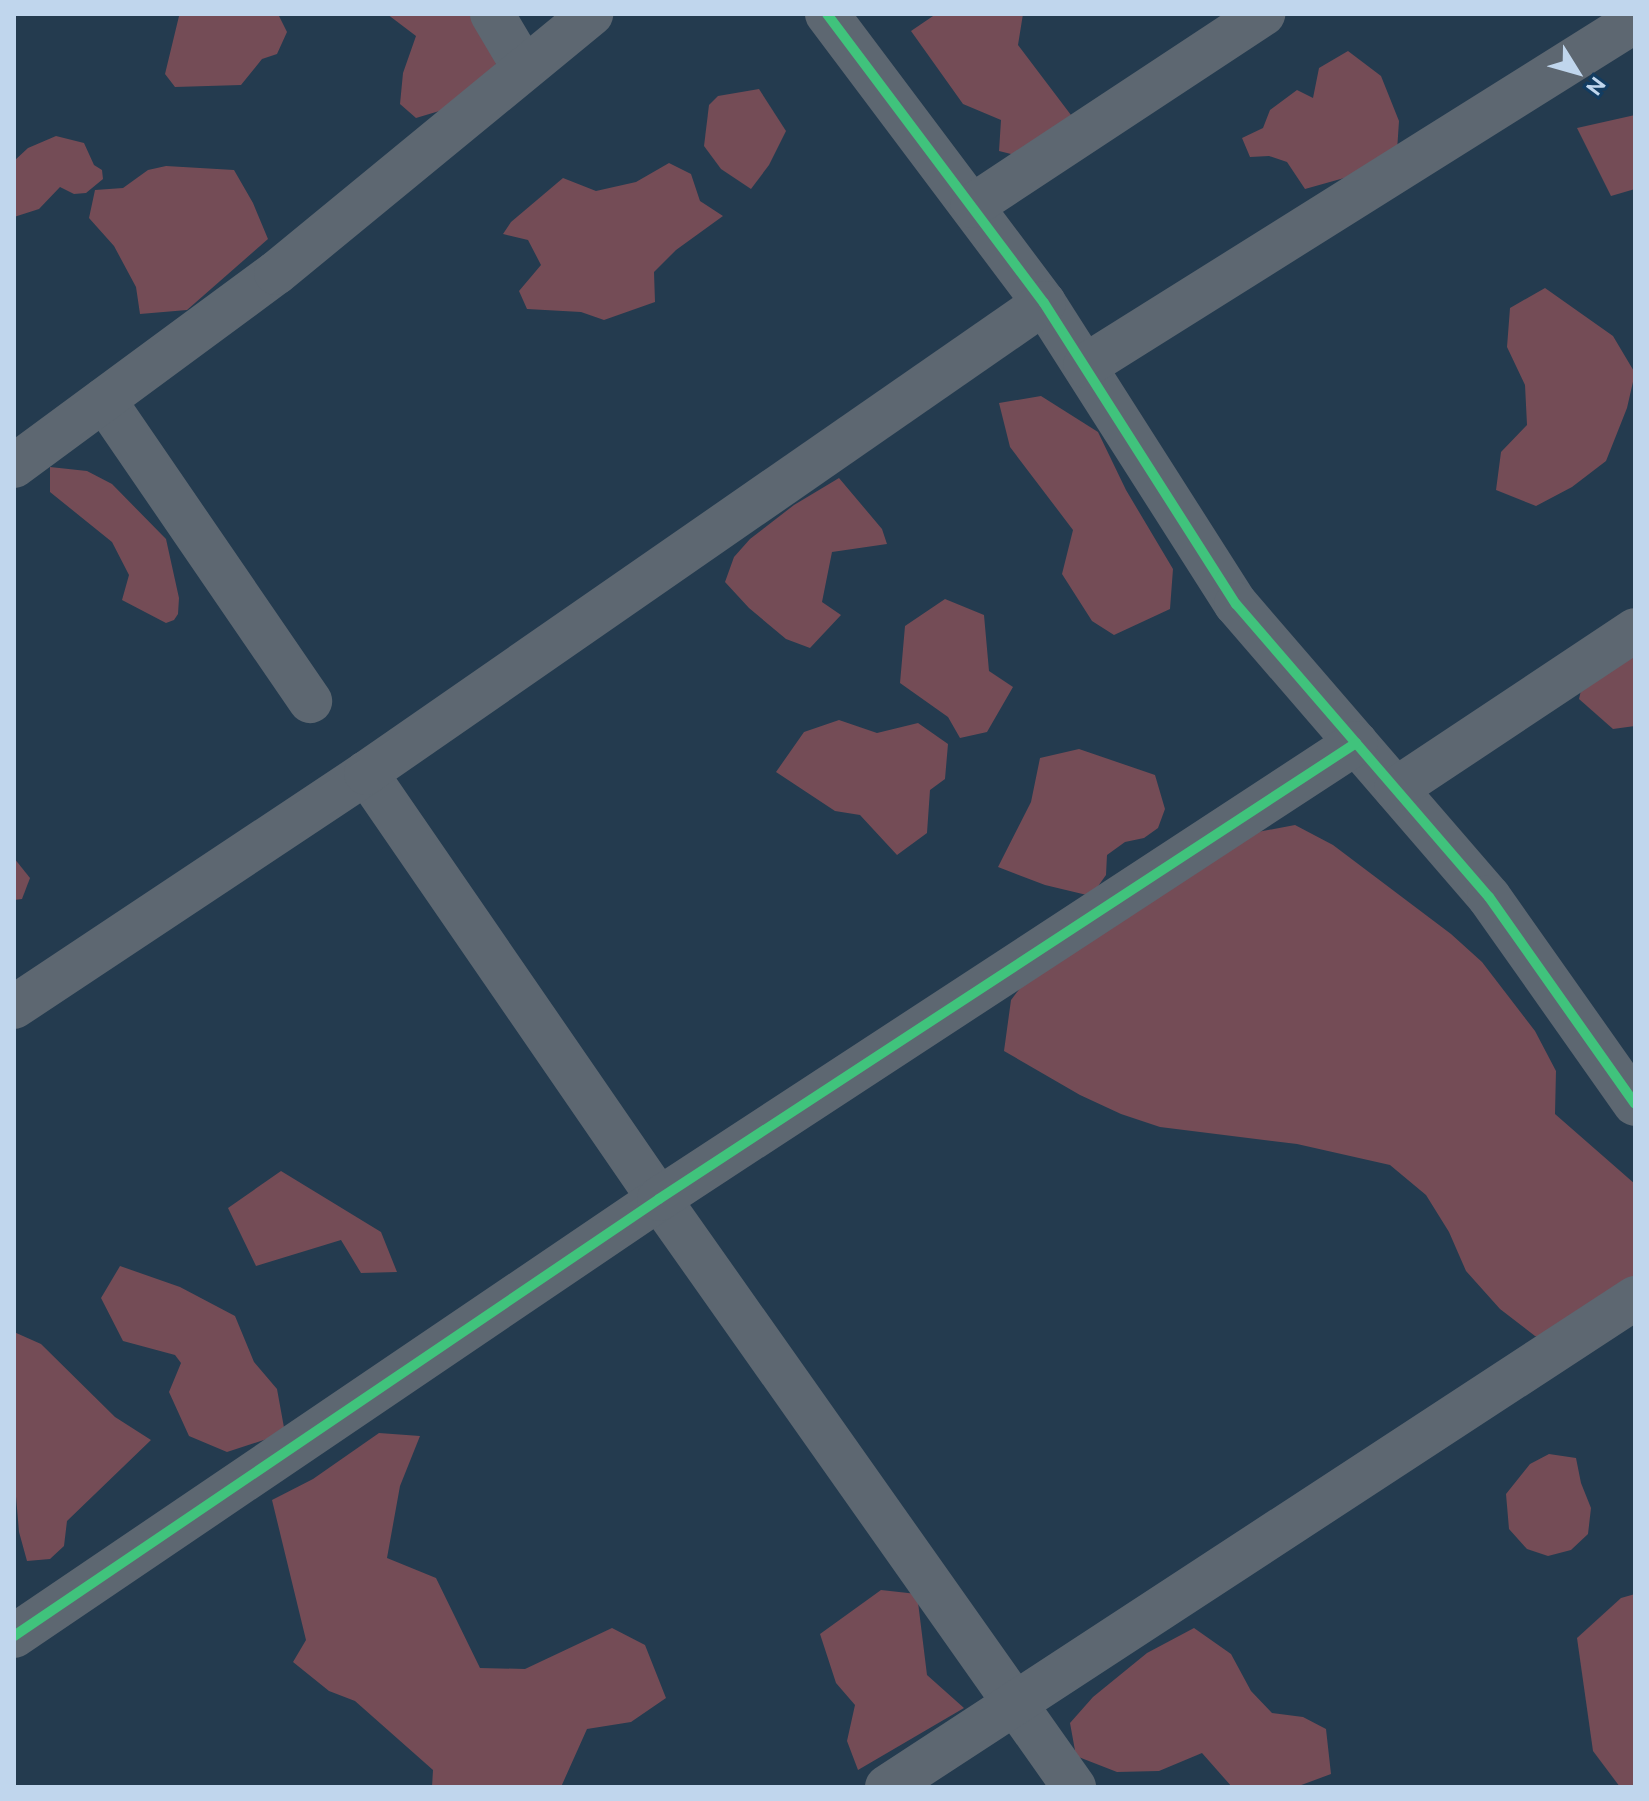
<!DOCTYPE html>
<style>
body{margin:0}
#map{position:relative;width:1649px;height:1801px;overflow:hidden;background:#243b4f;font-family:Ubuntu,sans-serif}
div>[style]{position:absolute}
.green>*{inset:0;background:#744c56}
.street>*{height:44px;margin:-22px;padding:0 22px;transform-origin:22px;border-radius:22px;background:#5d6771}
.cycleway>*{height:10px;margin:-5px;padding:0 5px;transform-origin:5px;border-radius:5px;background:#40c37c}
span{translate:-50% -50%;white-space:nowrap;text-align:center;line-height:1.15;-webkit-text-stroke:6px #123c61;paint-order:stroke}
.frame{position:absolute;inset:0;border:16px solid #c0d6ed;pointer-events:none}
.north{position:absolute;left:1537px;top:32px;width:80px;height:80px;-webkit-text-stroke:6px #123c61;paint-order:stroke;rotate:127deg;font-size:22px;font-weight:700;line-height:32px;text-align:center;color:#c0d6ed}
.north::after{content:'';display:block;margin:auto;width:28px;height:36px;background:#c0d6ed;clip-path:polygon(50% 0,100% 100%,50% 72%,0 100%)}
</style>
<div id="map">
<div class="green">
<div style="clip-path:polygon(204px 14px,278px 14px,287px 32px,277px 54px,262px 59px,241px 85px,175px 87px,165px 74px,179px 16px)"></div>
<div style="clip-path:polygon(387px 14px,510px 14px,506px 43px,487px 82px,446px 109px,416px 118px,400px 104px,403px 73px,416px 36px)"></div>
<div style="clip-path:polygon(936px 14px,1023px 14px,1018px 45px,1074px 119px,1027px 158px,999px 151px,1001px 120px,963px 104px,911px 31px)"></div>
<div style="clip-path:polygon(1348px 51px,1381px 76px,1399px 121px,1397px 151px,1369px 171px,1305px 189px,1287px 162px,1269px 156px,1250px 157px,1242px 138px,1263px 128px,1270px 110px,1297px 90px,1313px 98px,1319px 68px)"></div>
<div style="clip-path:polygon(759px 89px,786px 131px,769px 165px,751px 189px,721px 169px,704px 146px,709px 105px,718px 96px)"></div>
<div style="clip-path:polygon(1635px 115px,1635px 189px,1611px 196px,1577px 128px)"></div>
<div style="clip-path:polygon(56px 136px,84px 143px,94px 165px,102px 170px,103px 179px,86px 193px,74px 194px,60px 187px,39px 209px,14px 217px,14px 161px,28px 148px)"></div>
<div style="clip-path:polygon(669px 163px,691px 174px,700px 201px,723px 216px,676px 250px,654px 272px,655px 302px,604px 320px,581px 312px,527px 309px,519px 291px,541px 265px,528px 240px,503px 234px,511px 222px,563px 178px,596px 191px,636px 182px)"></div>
<div style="clip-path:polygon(166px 166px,234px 170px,253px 203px,268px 239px,187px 310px,140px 314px,136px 287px,114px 246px,89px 218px,95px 190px,123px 188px,148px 170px)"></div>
<div style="clip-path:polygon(1545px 288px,1613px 336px,1635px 373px,1627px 408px,1606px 461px,1572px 487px,1536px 506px,1496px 490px,1501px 452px,1527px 425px,1525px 385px,1507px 347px,1510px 308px)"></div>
<div style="clip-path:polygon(1041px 396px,1098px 432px,1126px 490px,1173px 569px,1170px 609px,1114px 635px,1092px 621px,1062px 574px,1073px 530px,1010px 447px,999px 403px)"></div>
<div style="clip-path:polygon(50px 467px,87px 471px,112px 484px,166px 539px,179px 598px,178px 614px,174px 620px,166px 623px,122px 600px,129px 575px,112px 542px,50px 492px)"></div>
<div style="clip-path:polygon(839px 478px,882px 529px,887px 544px,832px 552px,822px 602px,841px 615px,810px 648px,786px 639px,749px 608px,725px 582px,734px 557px,750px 539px,794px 505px)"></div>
<div style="clip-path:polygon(945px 599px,984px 615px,989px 671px,1013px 687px,987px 732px,960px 738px,948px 717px,900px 683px,905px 626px)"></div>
<div style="clip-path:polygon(1635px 640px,1635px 726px,1613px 729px,1579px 699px,1584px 677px)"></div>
<div style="clip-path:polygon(839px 720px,877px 733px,918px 723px,948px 744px,945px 779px,930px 790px,927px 833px,897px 855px,860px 815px,835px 811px,776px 772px,804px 732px)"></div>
<div style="clip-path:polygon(1079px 749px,1155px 775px,1165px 809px,1158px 828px,1144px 838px,1125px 842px,1107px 855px,1106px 875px,1091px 896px,1045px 885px,998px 867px,1031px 802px,1040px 758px)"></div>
<div style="clip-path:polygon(1295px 825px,1333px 845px,1451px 934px,1482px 962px,1535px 1031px,1556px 1071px,1555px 1114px,1635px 1184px,1635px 1316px,1573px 1347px,1535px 1336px,1500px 1309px,1466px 1271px,1449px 1232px,1426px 1195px,1390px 1165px,1297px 1144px,1160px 1127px,1121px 1114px,1080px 1095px,1004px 1051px,1011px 1000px,1037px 966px,1247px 834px)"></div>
<div style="clip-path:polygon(14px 858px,30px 878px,22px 899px,14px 900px)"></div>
<div style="clip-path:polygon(281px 1171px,381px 1232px,397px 1272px,361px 1273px,341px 1240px,256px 1266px,228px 1208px)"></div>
<div style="clip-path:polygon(120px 1266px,180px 1287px,235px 1316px,254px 1362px,277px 1389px,285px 1433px,227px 1452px,189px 1436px,169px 1392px,181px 1363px,175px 1355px,123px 1341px,101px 1298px)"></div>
<div style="clip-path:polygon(14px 1332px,41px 1344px,115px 1417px,151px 1440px,67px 1521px,64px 1546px,50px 1559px,27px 1561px,19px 1532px,14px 1473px)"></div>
<div style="clip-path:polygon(379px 1433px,420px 1436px,400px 1486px,387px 1558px,436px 1578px,480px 1668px,525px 1669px,612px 1628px,645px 1645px,666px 1698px,631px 1722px,587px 1729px,561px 1787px,432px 1787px,433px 1770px,355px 1701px,329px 1691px,293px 1662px,306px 1640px,272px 1500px,313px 1479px)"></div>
<div style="clip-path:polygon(1549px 1454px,1576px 1458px,1581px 1483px,1591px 1508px,1588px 1534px,1571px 1550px,1548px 1556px,1527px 1549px,1509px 1529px,1506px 1494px,1530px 1464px)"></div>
<div style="clip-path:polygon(881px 1590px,917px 1594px,927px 1675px,964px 1708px,858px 1770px,847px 1741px,855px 1705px,836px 1683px,820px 1634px)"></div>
<div style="clip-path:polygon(1635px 1594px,1635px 1787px,1620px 1787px,1593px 1751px,1577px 1638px,1621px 1598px)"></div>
<div style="clip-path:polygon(1194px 1628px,1231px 1654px,1251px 1691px,1272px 1713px,1303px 1717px,1326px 1729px,1331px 1774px,1296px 1787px,1232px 1787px,1202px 1753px,1159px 1771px,1117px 1772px,1076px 1756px,1070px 1723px,1093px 1697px,1147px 1653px)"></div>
</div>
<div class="street">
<div style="left:492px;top:14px;width:63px;rotate:59.3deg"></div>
<div style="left:827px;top:14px;width:361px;rotate:53.1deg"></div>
<div style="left:1044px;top:303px;width:357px;rotate:57.5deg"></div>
<div style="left:1236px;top:604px;width:387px;rotate:49.2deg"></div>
<div style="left:1489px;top:897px;width:253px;rotate:54.8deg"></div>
<div style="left:972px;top:206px;width:349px;rotate:-33.4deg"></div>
<div style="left:1085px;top:366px;width:649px;rotate:-32.1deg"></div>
<div style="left:104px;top:400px;width:365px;rotate:55.6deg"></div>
<div style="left:14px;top:466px;width:325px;rotate:-36.4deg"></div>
<div style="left:276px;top:273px;width:408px;rotate:-39.4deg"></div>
<div style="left:366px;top:773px;width:517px;rotate:55.48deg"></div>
<div style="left:659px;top:1199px;width:720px;rotate:54.79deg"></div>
<div style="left:1396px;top:789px;width:287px;rotate:-33.6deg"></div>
<div style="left:14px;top:1007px;width:423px;rotate:-33.6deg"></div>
<div style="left:366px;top:773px;width:825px;rotate:-34.73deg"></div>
<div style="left:14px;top:1636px;width:779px;rotate:-34.12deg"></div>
<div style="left:659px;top:1199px;width:833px;rotate:-33.19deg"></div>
<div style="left:887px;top:1787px;width:894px;rotate:-33.17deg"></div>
</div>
<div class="cycleway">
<div style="left:827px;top:14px;width:361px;rotate:53.1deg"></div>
<div style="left:1044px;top:303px;width:357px;rotate:57.5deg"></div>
<div style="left:1236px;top:604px;width:387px;rotate:49.2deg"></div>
<div style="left:1489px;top:897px;width:253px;rotate:54.8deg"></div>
<div style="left:14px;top:1636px;width:779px;rotate:-34.12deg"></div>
<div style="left:659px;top:1199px;width:833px;rotate:-33.19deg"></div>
</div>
<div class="frame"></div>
<div class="north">N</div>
</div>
